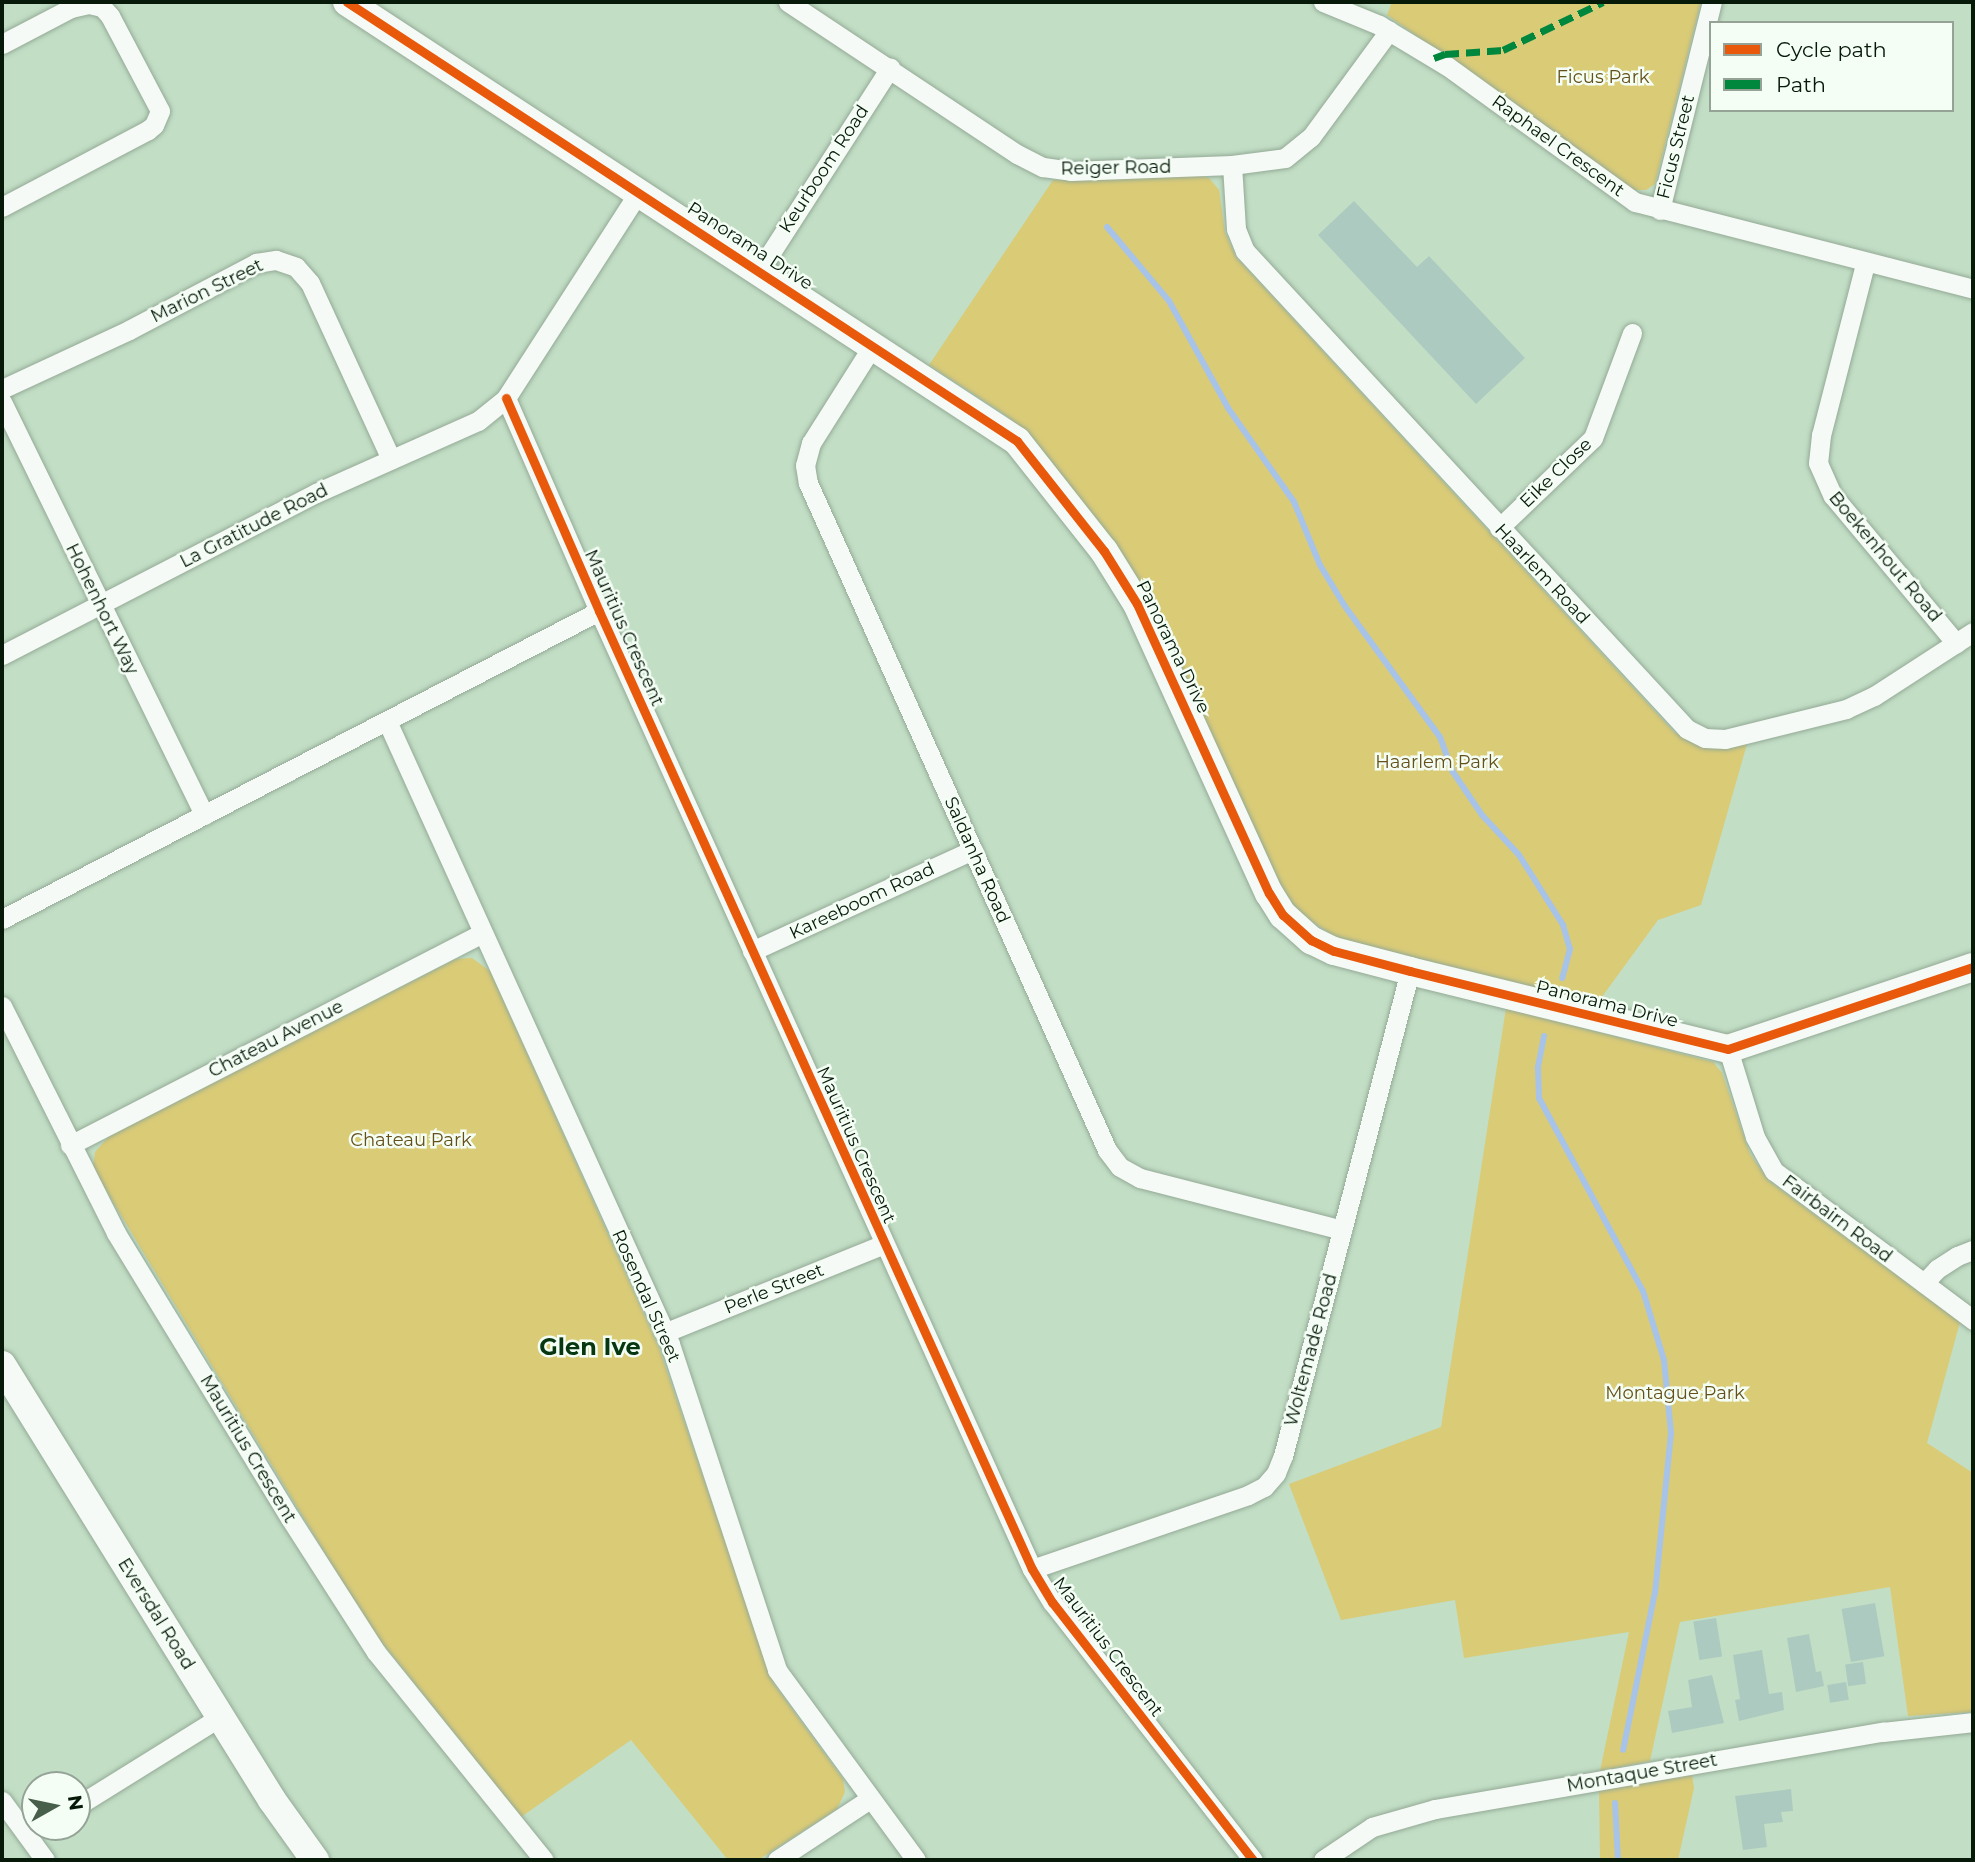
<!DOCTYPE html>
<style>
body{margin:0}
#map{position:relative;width:1975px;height:1862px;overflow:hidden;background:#c2dec5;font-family:Montserrat,sans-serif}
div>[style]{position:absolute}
.green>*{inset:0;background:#dacb77}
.stream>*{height:6px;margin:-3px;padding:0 3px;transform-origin:3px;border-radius:3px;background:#a7c3e8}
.building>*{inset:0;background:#adcac1;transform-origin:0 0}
.roads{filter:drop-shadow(0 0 2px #94aa96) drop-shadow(0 0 2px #94aa96)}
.street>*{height:19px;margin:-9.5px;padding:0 9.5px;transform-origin:9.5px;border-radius:9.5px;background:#f6faf6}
.secondary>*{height:28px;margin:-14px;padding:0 14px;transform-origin:14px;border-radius:14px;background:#f6faf6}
.quiet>*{height:7px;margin-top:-3.5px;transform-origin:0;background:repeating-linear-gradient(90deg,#00873e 0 14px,transparent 0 21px)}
.cycleway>*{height:9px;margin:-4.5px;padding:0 4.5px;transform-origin:4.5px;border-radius:4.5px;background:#e8590c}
span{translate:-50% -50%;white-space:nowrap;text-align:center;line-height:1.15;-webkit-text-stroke:5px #f4fef5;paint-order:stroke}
.park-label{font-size:18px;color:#655019}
.street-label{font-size:18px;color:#071a0a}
.district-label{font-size:24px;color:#063711;font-weight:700}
.frame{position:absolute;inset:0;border:4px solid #071a0a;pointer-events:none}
.legend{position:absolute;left:1709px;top:21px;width:245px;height:91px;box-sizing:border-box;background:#f4fef5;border:2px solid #95a397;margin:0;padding:9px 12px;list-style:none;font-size:21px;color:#071a0a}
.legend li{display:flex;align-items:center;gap:14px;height:35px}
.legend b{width:35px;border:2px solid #95a397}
.north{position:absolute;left:21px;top:1771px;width:70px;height:70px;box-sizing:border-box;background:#f4fef5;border:2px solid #95a397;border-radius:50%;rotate:81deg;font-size:19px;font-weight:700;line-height:28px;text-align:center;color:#071a0a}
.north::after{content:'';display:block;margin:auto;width:24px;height:32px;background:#485f4b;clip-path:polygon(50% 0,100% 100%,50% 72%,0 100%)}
</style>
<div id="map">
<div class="green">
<div style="clip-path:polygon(1392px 2px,1701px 2px,1655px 184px,1646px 190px,1633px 190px,1387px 15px)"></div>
<div style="clip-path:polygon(1195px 175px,1209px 178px,1219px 190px,1225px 232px,1236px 257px,1674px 732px,1704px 748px,1747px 744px,1701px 905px,1658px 920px,1596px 1005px,1335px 937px,1296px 911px,1283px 892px,1116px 546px,1031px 436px,1004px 414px,929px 365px,1053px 180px)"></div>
<div style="clip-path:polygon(472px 958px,490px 971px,659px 1348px,774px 1684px,843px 1779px,845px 1792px,837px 1809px,758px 1860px,728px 1860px,631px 1740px,521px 1817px,369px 1626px,93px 1169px,95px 1152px,109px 1136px,456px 959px)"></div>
<div style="clip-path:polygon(1506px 1008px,1713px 1062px,1722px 1073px,1750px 1154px,1768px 1180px,1960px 1322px,1927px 1443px,1973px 1473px,1973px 1712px,1908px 1716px,1890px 1587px,1680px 1622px,1650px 1761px,1600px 1771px,1629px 1632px,1464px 1658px,1455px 1600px,1341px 1620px,1289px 1484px,1441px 1427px)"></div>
<div style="clip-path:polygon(1692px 1775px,1694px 1788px,1678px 1860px,1600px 1860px,1599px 1790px)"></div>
</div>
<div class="stream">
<div style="left:1107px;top:227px;width:97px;rotate:50deg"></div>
<div style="left:1169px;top:301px;width:122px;rotate:61.1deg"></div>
<div style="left:1228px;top:408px;width:115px;rotate:54.9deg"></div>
<div style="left:1294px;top:502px;width:68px;rotate:67.6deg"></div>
<div style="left:1320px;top:565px;width:47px;rotate:59deg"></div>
<div style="left:1344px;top:605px;width:163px;rotate:54deg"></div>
<div style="left:1440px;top:737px;width:37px;rotate:70deg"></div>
<div style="left:1453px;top:772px;width:52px;rotate:56deg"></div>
<div style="left:1482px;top:815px;width:54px;rotate:47.2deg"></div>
<div style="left:1519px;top:855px;width:83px;rotate:57.8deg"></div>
<div style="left:1563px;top:925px;width:25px;rotate:74deg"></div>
<div style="left:1570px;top:949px;width:30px;rotate:105deg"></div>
<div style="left:1544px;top:1036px;width:33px;rotate:101deg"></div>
<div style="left:1538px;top:1068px;width:30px;rotate:88deg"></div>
<div style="left:1539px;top:1098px;width:219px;rotate:61.7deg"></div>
<div style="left:1643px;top:1291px;width:72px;rotate:73.1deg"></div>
<div style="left:1664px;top:1360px;width:73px;rotate:84.5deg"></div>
<div style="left:1671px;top:1433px;width:160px;rotate:95.7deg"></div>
<div style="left:1655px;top:1592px;width:161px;rotate:101.4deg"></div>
<div style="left:1615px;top:1803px;width:57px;rotate:87deg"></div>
</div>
<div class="building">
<div style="clip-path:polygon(1354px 201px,1417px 267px,1429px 256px,1525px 358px,1476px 404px,1318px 235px)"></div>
<div style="left:1875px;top:1603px;width:54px;height:34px;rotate:80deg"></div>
<div style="left:1716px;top:1618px;width:39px;height:23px;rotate:81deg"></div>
<div style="clip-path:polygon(1809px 1634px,1816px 1672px,1821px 1671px,1824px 1686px,1796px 1692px,1787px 1638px)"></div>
<div style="clip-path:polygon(1762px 1650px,1769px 1694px,1782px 1692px,1784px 1710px,1739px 1721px,1735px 1700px,1740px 1699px,1733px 1655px)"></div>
<div style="left:1863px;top:1662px;width:22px;height:18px;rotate:82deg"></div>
<div style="clip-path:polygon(1712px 1675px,1724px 1723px,1672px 1733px,1668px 1711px,1692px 1707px,1688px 1680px)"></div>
<div style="left:1846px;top:1682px;width:18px;height:19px;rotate:81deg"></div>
<div style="clip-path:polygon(1791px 1789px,1793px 1811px,1781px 1812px,1783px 1822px,1764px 1824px,1767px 1847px,1743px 1850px,1735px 1796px)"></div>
</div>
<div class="roads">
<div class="street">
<div style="left:788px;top:2px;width:275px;rotate:33.6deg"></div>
<div style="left:1017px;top:154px;width:29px;rotate:27deg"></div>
<div style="left:1043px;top:167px;width:28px;rotate:8deg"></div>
<div style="left:1071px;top:171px;width:161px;rotate:-2.1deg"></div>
<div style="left:1232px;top:165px;width:53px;rotate:-7.5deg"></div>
<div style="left:1285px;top:158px;width:33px;rotate:-39deg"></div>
<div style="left:1311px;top:137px;width:132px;rotate:-53.7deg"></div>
<div style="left:1323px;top:2px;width:61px;rotate:22.3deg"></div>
<div style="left:1379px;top:25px;width:79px;rotate:31.1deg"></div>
<div style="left:1447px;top:66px;width:232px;rotate:35.9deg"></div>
<div style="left:1635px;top:202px;width:349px;rotate:14.4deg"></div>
<div style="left:2px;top:44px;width:78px;rotate:-27.6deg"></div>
<div style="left:71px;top:8px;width:18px;rotate:-13deg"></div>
<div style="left:89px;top:4px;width:13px;rotate:13deg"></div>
<div style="left:102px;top:7px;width:12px;rotate:48deg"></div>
<div style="left:110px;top:16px;width:107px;rotate:62.2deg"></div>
<div style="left:160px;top:111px;width:15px;rotate:113deg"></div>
<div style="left:154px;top:125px;width:8px;rotate:140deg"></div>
<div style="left:148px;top:130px;width:165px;rotate:152.2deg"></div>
<div style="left:1232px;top:165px;width:64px;rotate:86.4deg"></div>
<div style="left:1236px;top:229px;width:24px;rotate:68deg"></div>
<div style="left:1245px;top:251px;width:651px;rotate:47.24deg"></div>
<div style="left:1687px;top:729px;width:20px;rotate:27deg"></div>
<div style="left:1705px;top:738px;width:20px;rotate:3deg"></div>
<div style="left:1725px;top:739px;width:125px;rotate:-13.9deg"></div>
<div style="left:1846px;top:709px;width:31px;rotate:-25deg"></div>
<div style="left:1874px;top:696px;width:118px;rotate:-32.9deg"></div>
<div style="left:1660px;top:210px;width:214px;rotate:-76deg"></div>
<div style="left:1865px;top:264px;width:177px;rotate:104.4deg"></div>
<div style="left:1821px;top:435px;width:28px;rotate:96deg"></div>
<div style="left:1818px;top:463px;width:36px;rotate:66deg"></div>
<div style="left:1833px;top:496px;width:192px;rotate:50.1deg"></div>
<div style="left:759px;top:271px;width:242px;rotate:-57.2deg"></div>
<div style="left:873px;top:345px;width:116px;rotate:122.3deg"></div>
<div style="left:811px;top:443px;width:23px;rotate:105deg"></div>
<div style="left:805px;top:465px;width:18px;rotate:81deg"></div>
<div style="left:808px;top:483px;width:731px;rotate:65.85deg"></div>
<div style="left:1107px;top:1150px;width:21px;rotate:53deg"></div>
<div style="left:1120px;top:1167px;width:23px;rotate:29deg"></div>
<div style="left:1140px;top:1178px;width:209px;rotate:14.4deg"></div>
<div style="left:2px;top:389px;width:140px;rotate:-24.9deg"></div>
<div style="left:129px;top:330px;width:144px;rotate:-27.8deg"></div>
<div style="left:256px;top:263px;width:20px;rotate:-9deg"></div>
<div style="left:276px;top:260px;width:21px;rotate:19deg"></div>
<div style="left:296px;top:267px;width:21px;rotate:49deg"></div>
<div style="left:310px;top:283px;width:194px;rotate:65.3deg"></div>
<div style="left:506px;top:398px;width:232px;rotate:66.4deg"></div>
<div style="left:599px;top:611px;width:1051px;rotate:65.68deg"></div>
<div style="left:1032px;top:1569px;width:39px;rotate:59deg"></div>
<div style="left:1052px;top:1602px;width:327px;rotate:52.1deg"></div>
<div style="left:2px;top:402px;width:460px;rotate:63.9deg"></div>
<div style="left:1499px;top:528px;width:130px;rotate:-43.8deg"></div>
<div style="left:1593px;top:438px;width:112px;rotate:-69.6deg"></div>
<div style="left:2px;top:655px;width:353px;rotate:-27.3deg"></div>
<div style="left:316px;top:493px;width:177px;rotate:-24deg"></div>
<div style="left:478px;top:421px;width:36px;rotate:-39deg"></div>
<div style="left:506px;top:398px;width:244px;rotate:-57.2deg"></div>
<div style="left:387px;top:721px;width:684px;rotate:65.57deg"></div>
<div style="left:670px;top:1344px;width:343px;rotate:71.8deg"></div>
<div style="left:777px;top:1670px;width:235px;rotate:53.8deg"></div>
<div style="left:2px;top:919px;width:672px;rotate:-27.29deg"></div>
<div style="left:752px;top:951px;width:243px;rotate:-24.6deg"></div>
<div style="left:2px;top:1006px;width:254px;rotate:63.3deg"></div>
<div style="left:116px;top:1233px;width:334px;rotate:58.6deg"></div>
<div style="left:290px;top:1518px;width:159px;rotate:57.3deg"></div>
<div style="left:376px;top:1652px;width:267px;rotate:51.1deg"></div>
<div style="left:1728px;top:1049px;width:92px;rotate:72.9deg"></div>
<div style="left:1755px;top:1137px;width:39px;rotate:61deg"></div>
<div style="left:1774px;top:1171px;width:249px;rotate:36.8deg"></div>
<div style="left:70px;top:1145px;width:463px;rotate:-27.2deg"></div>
<div style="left:1924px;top:1283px;width:19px;rotate:-47deg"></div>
<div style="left:1937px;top:1269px;width:24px;rotate:-33deg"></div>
<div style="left:1957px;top:1256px;width:17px;rotate:-21deg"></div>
<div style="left:664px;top:1333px;width:237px;rotate:-22deg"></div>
<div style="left:1032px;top:1569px;width:228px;rotate:-18.9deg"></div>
<div style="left:1248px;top:1495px;width:18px;rotate:-27deg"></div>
<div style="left:1264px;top:1487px;width:18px;rotate:-49deg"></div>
<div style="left:1276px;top:1473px;width:18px;rotate:-68deg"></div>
<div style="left:1283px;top:1456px;width:501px;rotate:-75.33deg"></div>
<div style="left:2px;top:1801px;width:73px;rotate:53.9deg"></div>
<div style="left:77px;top:1806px;width:168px;rotate:-31.9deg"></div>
<div style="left:777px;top:1860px;width:111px;rotate:-33.3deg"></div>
<div style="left:1323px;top:1860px;width:59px;rotate:-34deg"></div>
<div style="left:1372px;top:1827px;width:66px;rotate:-15.9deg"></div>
<div style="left:1435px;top:1809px;width:455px;rotate:-9.8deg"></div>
<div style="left:1883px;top:1732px;width:91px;rotate:-6.3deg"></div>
</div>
<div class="secondary">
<div style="left:347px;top:2px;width:801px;rotate:33.23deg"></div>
<div style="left:1017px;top:441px;width:140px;rotate:51.7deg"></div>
<div style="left:1104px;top:551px;width:62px;rotate:58.1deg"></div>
<div style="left:1137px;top:604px;width:318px;rotate:65.5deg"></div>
<div style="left:1269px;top:893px;width:26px;rotate:58deg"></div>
<div style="left:1283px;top:915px;width:38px;rotate:42deg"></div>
<div style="left:1311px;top:940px;width:25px;rotate:26deg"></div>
<div style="left:1334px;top:951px;width:79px;rotate:14.7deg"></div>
<div style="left:1410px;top:971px;width:327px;rotate:13.8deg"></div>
<div style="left:1728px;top:1049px;width:258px;rotate:-18.5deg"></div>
<div style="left:2px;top:1365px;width:512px;rotate:58.17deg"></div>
<div style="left:272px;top:1800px;width:74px;rotate:54.4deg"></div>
</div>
</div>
<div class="quiet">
<div style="left:1434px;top:58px;width:12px;rotate:-20deg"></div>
<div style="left:1445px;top:54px;width:58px;rotate:-3.9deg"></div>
<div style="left:1503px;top:50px;width:111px;rotate:-25.6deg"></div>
</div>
<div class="cycleway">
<div style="left:347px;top:2px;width:801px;rotate:33.23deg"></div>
<div style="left:1017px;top:441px;width:140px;rotate:51.7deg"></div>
<div style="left:1104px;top:551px;width:62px;rotate:58.1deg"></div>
<div style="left:1137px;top:604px;width:318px;rotate:65.5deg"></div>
<div style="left:1269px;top:893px;width:26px;rotate:58deg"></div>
<div style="left:1283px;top:915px;width:38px;rotate:42deg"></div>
<div style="left:1311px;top:940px;width:25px;rotate:26deg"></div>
<div style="left:1334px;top:951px;width:79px;rotate:14.7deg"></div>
<div style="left:1410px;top:971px;width:327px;rotate:13.8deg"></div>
<div style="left:1728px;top:1049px;width:258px;rotate:-18.5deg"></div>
<div style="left:506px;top:398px;width:232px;rotate:66.4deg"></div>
<div style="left:599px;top:611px;width:1051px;rotate:65.68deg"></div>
<div style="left:1032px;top:1569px;width:39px;rotate:59deg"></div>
<div style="left:1052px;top:1602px;width:327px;rotate:52.1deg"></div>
</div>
<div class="park-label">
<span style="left:1603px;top:77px">Ficus Park</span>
<span style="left:1437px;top:762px">Haarlem Park</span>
<span style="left:411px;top:1140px">Chateau Park</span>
<span style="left:1675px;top:1393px">Montague Park</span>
</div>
<div class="street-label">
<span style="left:1558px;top:146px;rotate:36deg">Raphael Crescent</span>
<span style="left:1676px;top:147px;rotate:-76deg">Ficus Street</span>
<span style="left:1116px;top:168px;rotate:-1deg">Reiger Road</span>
<span style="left:824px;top:169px;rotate:-57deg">Keurboom Road</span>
<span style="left:750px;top:246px;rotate:33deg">Panorama Drive</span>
<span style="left:207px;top:291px;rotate:-26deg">Marion Street</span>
<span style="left:1556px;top:473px;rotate:-44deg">Eike Close</span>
<span style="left:254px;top:526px;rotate:-27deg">La Gratitude Road</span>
<span style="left:1885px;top:557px;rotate:50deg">Boekenhout Road</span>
<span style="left:1542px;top:574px;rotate:47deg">Haarlem Road</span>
<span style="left:102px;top:609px;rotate:64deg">Hohenhort Way</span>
<span style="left:624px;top:628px;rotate:66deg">Mauritius Crescent</span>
<span style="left:1173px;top:647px;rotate:64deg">Panorama Drive</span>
<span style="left:977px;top:860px;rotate:66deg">Saldanha Road</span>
<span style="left:862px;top:901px;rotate:-25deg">Kareeboom Road</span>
<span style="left:1607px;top:1004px;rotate:14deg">Panorama Drive</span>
<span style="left:276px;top:1039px;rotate:-27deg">Chateau Avenue</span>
<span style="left:856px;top:1145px;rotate:66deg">Mauritius Crescent</span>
<span style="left:1837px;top:1219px;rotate:37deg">Fairbairn Road</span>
<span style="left:774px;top:1289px;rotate:-22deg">Perle Street</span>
<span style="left:646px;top:1296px;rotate:66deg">Rosendal Street</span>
<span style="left:1311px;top:1350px;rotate:-75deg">Woltemade Road</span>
<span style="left:248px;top:1449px;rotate:59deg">Mauritius Crescent</span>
<span style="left:156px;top:1614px;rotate:58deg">Eversdal Road</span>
<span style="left:1108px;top:1647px;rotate:53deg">Mauritius Crescent</span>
<span style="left:1642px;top:1773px;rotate:-10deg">Montaque Street</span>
</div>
<div class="district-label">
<span style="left:590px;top:1347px">Glen Ive</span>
</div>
<div class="frame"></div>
<ul class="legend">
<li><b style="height:9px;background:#e8590c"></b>Cycle path</li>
<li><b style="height:9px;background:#00873e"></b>Path</li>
</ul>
<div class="north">N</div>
</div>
